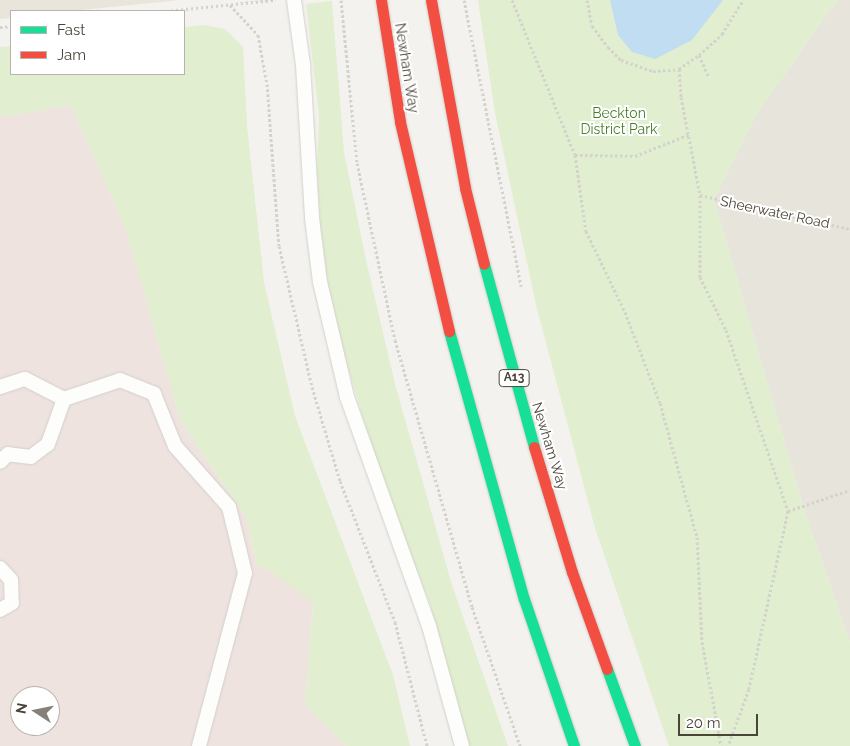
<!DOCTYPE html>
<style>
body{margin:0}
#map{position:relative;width:850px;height:746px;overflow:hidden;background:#f4f2ee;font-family:Raleway,sans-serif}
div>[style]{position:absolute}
.residential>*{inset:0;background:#e7e4dc}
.education>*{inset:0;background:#eae5da}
.medical>*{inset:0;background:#eee3df}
.green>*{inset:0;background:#e1eecf}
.water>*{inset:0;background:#c0ddf1}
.path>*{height:3px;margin-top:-1.5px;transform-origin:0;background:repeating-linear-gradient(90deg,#d3d2cc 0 2.5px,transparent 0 5px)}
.roads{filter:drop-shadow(0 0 1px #d2d0cb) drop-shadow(0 0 1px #d2d0cb)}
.lane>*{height:14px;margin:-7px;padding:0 7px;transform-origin:7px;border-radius:7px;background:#fdfdfc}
.fast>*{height:11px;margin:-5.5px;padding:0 5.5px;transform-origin:5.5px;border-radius:5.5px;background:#16e098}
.jam>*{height:11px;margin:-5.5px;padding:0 5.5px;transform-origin:5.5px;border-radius:5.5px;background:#f24e42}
span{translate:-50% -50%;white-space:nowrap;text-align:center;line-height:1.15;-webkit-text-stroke:4px #fff;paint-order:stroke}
.shield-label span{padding:1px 4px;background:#fff;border:1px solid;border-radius:4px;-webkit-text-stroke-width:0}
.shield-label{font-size:12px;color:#4b4439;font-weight:700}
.street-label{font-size:14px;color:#4b4439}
.park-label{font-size:14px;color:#4a7f2a}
.legend{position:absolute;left:10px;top:10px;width:175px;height:65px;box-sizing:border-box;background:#fff;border:1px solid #b7b4b0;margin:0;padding:6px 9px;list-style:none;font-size:15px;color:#4b4439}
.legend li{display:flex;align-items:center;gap:10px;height:25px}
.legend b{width:25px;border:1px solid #b7b4b0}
.north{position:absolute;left:10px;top:686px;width:50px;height:50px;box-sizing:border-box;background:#fff;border:1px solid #b7b4b0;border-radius:50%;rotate:281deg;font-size:14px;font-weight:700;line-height:20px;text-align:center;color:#4b4439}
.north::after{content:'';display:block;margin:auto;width:18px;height:22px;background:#868178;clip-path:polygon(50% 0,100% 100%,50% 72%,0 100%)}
.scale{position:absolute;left:678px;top:714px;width:80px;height:22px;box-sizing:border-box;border:2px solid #4b4439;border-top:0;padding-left:6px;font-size:15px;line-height:18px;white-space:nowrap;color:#4b4439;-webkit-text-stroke:4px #fff;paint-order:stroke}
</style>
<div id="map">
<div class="residential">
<div style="clip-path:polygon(837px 0,850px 0,850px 642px,803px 506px,714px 199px,756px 115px)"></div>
</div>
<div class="education">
<div style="clip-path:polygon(0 0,181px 0,72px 11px,11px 11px,11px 18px,0 19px)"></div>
</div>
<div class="medical">
<div style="clip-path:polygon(evenodd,71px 105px,126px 230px,180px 420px,246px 517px,257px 567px,268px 569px,313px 602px,305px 704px,346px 746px,0 746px,0 117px,71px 105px,20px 696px,50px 696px,50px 726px,20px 726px,20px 696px)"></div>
</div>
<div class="green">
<div style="clip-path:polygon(478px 0,837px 0,756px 115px,714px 199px,803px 506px,850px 642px,850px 746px,669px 746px,595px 528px,536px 305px,495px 113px)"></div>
<div style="clip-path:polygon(332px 1px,344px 152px,366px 260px,395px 384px,452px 585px,508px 746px,465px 746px,430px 603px,382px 483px,341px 343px,322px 265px,317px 169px,319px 116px,306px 4px)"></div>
<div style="clip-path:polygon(204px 25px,225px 29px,243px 47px,247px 126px,264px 282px,295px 416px,393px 675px,410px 746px,346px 746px,305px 704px,313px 603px,268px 569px,257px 567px,246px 517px,180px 420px,126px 230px,71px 105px,0 117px,0 47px,11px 46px,11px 74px,184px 74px,184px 27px)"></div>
</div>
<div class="water">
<div style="clip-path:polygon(610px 0,723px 0,692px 40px,655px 59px,632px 52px,618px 35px)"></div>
</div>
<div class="path">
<div style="left:341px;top:0;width:164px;rotate:84.4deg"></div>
<div style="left:357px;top:163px;width:181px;rotate:77.9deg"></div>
<div style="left:395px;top:340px;width:278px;rotate:73.9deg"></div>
<div style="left:472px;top:607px;width:147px;rotate:70.9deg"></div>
<div style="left:464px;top:0;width:292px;rotate:78.7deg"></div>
<div style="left:512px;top:0;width:167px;rotate:67.9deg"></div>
<div style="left:575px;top:155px;width:60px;rotate:1deg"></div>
<div style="left:635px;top:156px;width:59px;rotate:-21.8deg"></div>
<div style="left:587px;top:0;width:26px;rotate:79deg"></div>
<div style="left:592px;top:26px;width:26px;rotate:53deg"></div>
<div style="left:608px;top:47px;width:18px;rotate:45deg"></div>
<div style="left:621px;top:60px;width:34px;rotate:19deg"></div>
<div style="left:653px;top:71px;width:26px;rotate:-4deg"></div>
<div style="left:679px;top:69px;width:24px;rotate:-35deg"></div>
<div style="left:699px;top:55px;width:31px;rotate:-42deg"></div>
<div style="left:722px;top:34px;width:40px;rotate:-58deg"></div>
<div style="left:230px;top:5px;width:41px;rotate:47deg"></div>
<div style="left:258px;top:35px;width:50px;rotate:79.6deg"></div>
<div style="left:267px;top:84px;width:162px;rotate:85.8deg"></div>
<div style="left:279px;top:246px;width:145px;rotate:76.8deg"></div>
<div style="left:312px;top:387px;width:98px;rotate:73.4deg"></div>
<div style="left:340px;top:481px;width:151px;rotate:68.7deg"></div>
<div style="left:395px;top:622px;width:128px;rotate:75.5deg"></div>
<div style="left:166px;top:11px;width:110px;rotate:-5.8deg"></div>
<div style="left:0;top:27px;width:11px;rotate:-5deg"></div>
<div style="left:699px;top:55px;width:24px;rotate:66deg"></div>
<div style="left:679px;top:69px;width:28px;rotate:86deg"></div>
<div style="left:681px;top:97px;width:100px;rotate:79deg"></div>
<div style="left:700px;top:195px;width:82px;rotate:90deg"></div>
<div style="left:700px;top:277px;width:59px;rotate:63.9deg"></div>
<div style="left:726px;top:330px;width:191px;rotate:71.1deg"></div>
<div style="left:788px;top:511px;width:182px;rotate:102.4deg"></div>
<div style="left:749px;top:689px;width:61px;rotate:110.2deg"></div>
<div style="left:575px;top:155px;width:77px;rotate:81.8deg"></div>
<div style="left:586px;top:231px;width:90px;rotate:64.3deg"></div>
<div style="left:625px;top:312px;width:97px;rotate:69deg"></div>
<div style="left:660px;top:403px;width:139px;rotate:74.6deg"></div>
<div style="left:697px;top:537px;width:105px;rotate:87.3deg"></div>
<div style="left:702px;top:642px;width:106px;rotate:79.6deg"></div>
<div style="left:700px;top:195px;width:154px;rotate:12.8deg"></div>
<div style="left:788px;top:511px;width:65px;rotate:-18.7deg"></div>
</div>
<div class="roads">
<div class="lane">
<div style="left:294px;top:0;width:66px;rotate:82.1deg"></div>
<div style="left:303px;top:65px;width:153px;rotate:86.6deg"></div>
<div style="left:312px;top:218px;width:64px;rotate:82.9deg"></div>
<div style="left:320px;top:282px;width:118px;rotate:76.8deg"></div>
<div style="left:347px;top:397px;width:243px;rotate:70.3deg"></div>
<div style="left:429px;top:626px;width:124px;rotate:74.6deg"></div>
<div style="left:0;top:387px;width:26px;rotate:-18deg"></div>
<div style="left:25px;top:379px;width:44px;rotate:27.1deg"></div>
<div style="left:64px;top:399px;width:48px;rotate:109.6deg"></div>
<div style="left:48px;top:444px;width:21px;rotate:143deg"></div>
<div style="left:31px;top:457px;width:23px;rotate:-173deg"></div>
<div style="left:8px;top:454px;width:11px;rotate:135deg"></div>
<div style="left:64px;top:399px;width:59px;rotate:-18.7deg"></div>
<div style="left:120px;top:380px;width:37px;rotate:22deg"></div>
<div style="left:154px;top:394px;width:56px;rotate:68deg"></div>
<div style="left:175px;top:446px;width:81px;rotate:48.5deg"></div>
<div style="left:229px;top:507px;width:68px;rotate:76.4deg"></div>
<div style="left:245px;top:573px;width:179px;rotate:104.9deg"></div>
<div style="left:0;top:568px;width:16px;rotate:47deg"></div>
<div style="left:11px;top:580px;width:23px;rotate:88deg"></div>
<div style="left:12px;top:603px;width:14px;rotate:150deg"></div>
</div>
<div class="fast">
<div style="left:484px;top:264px;width:190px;rotate:74.7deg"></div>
<div style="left:449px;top:331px;width:278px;rotate:74.4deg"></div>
<div style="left:524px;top:599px;width:155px;rotate:71.2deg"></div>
<div style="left:607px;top:669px;width:82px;rotate:70deg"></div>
</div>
<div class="jam">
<div style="left:381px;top:0;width:123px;rotate:81.1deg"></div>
<div style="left:400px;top:122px;width:215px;rotate:76.8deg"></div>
<div style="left:431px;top:0;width:191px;rotate:79.7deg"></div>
<div style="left:465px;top:188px;width:78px;rotate:76deg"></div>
<div style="left:534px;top:447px;width:131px;rotate:73.1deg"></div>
<div style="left:572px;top:572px;width:103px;rotate:70.2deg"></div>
</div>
</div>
<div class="shield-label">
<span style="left:514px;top:378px">A13</span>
</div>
<div class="street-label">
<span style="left:407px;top:68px;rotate:81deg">Newham Way</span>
<span style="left:775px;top:212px;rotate:12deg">Sheerwater Road</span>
<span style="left:550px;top:446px;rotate:73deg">Newham Way</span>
</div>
<div class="park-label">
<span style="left:619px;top:121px">Beckton<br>District Park</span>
</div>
<ul class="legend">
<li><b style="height:6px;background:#16e098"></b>Fast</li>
<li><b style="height:6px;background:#f24e42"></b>Jam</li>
</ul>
<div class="north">N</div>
<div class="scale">20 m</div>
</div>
